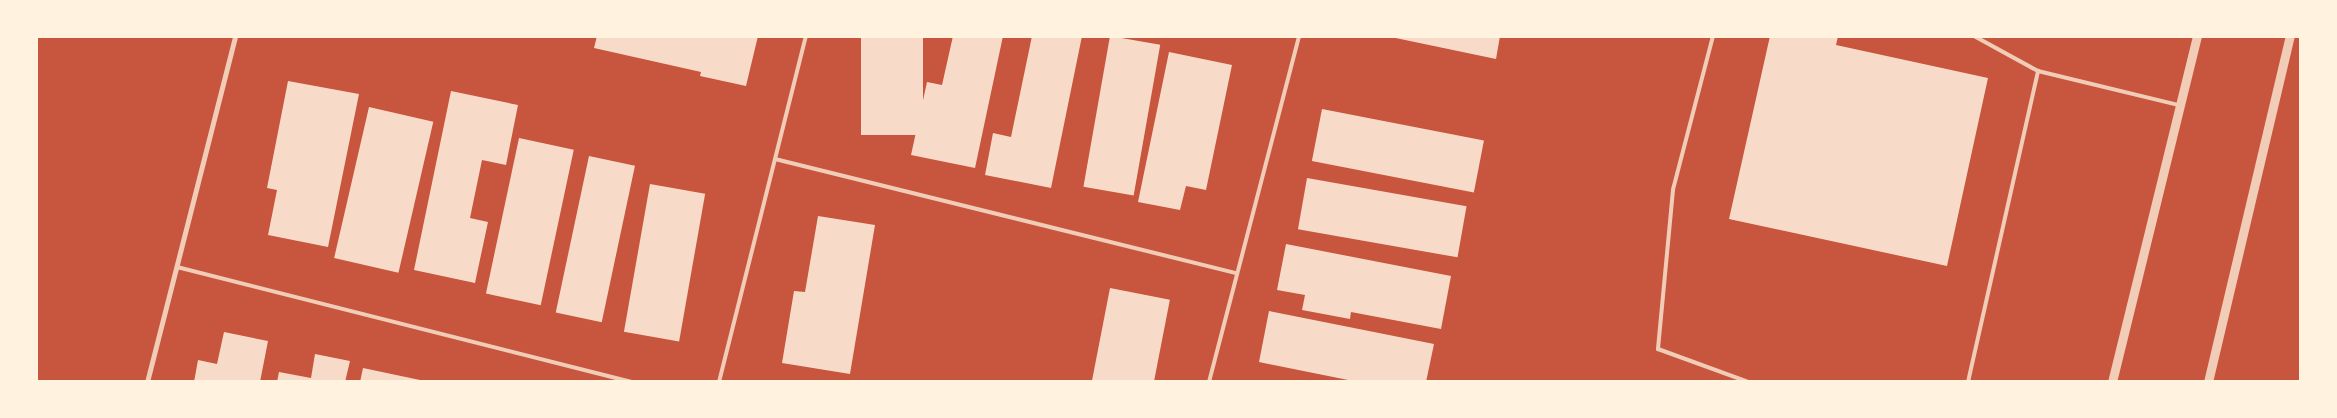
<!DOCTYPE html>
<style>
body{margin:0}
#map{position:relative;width:2337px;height:418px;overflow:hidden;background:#c8553d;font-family:"PT Sans",sans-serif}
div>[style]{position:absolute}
.building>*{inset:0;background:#f7dbc8;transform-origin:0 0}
.service>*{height:4px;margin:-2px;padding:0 2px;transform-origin:2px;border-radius:2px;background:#f1ccb7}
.minor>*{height:5px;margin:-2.5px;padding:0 2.5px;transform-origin:2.5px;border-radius:2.5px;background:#f1ccb7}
.tertiary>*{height:9px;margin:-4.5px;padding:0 4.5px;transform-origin:4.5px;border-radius:4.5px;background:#f1ccb7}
span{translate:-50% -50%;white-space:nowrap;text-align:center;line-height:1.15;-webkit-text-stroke:4px #fff3e0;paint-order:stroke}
.frame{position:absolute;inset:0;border:38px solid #fff3e0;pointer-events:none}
</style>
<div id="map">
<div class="building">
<div style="clip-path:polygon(597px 36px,758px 36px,746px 86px,700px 76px,701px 72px,594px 48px)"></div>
<div style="left:861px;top:36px;width:62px;height:99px"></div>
<div style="clip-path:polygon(953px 36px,1003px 36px,975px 168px,911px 155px,927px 82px,942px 85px)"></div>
<div style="clip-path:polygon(1032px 36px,1082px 36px,1051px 188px,985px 175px,993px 133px,1011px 137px)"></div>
<div style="left:1110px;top:36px;width:51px;height:153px;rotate:10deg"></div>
<div style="clip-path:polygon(1386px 36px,1500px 36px,1496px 59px)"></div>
<div style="clip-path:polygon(1770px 36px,1838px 36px,1836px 45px,1988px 78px,1947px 266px,1729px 219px)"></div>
<div style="clip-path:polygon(1169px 52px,1232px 65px,1206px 190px,1186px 186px,1180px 210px,1138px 202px)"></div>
<div style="clip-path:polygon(288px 81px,359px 94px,328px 247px,268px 235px,277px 190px,267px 188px)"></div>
<div style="clip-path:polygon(451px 91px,518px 105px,506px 165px,482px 160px,470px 218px,488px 222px,475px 283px,414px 270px)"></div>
<div style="left:369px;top:107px;width:66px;height:155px;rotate:13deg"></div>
<div style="left:1322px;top:109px;width:165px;height:53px;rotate:11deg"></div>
<div style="left:519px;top:138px;width:56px;height:159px;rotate:12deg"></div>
<div style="left:589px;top:156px;width:47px;height:160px;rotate:12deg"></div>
<div style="left:1307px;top:178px;width:162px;height:52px;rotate:10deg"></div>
<div style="left:650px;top:184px;width:56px;height:150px;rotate:10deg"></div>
<div style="clip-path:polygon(818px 216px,875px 225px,850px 374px,782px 363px,794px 291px,805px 292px)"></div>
<div style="clip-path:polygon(1286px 244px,1451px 276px,1441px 329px,1351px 312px,1350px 319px,1302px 310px,1305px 295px,1277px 290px)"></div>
<div style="left:1110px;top:288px;width:61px;height:96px;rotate:11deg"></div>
<div style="clip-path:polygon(1269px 311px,1434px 344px,1426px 382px,1358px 382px,1259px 362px)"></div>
<div style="clip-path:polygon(224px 332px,268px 341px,260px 382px,194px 382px,198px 360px,217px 364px)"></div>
<div style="clip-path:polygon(315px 354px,350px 361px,345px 382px,277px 382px,279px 372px,311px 378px)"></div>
<div style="clip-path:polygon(363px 368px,420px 380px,419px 382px,360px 382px)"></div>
</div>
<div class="service">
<div style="left:1713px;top:36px;width:159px;rotate:104.6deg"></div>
<div style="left:1673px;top:190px;width:160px;rotate:95.4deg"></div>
<div style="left:1658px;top:349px;width:96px;rotate:20.1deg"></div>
<div style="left:1974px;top:36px;width:73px;rotate:28.7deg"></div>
<div style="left:2038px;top:71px;width:145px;rotate:13.6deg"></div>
<div style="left:775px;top:159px;width:476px;rotate:13.9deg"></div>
<div style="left:177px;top:267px;width:469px;rotate:14.2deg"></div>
<div style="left:719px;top:382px;width:357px;rotate:-75.9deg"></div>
<div style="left:1209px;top:382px;width:358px;rotate:-75.4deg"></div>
<div style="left:1968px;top:382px;width:319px;rotate:-77.3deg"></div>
</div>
<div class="minor">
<div style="left:147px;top:382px;width:357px;rotate:-75.7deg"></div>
</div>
<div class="tertiary">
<div style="left:2112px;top:382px;width:356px;rotate:-76.2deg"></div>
<div style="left:2208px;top:382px;width:356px;rotate:-76.7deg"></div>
</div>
<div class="frame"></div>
</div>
